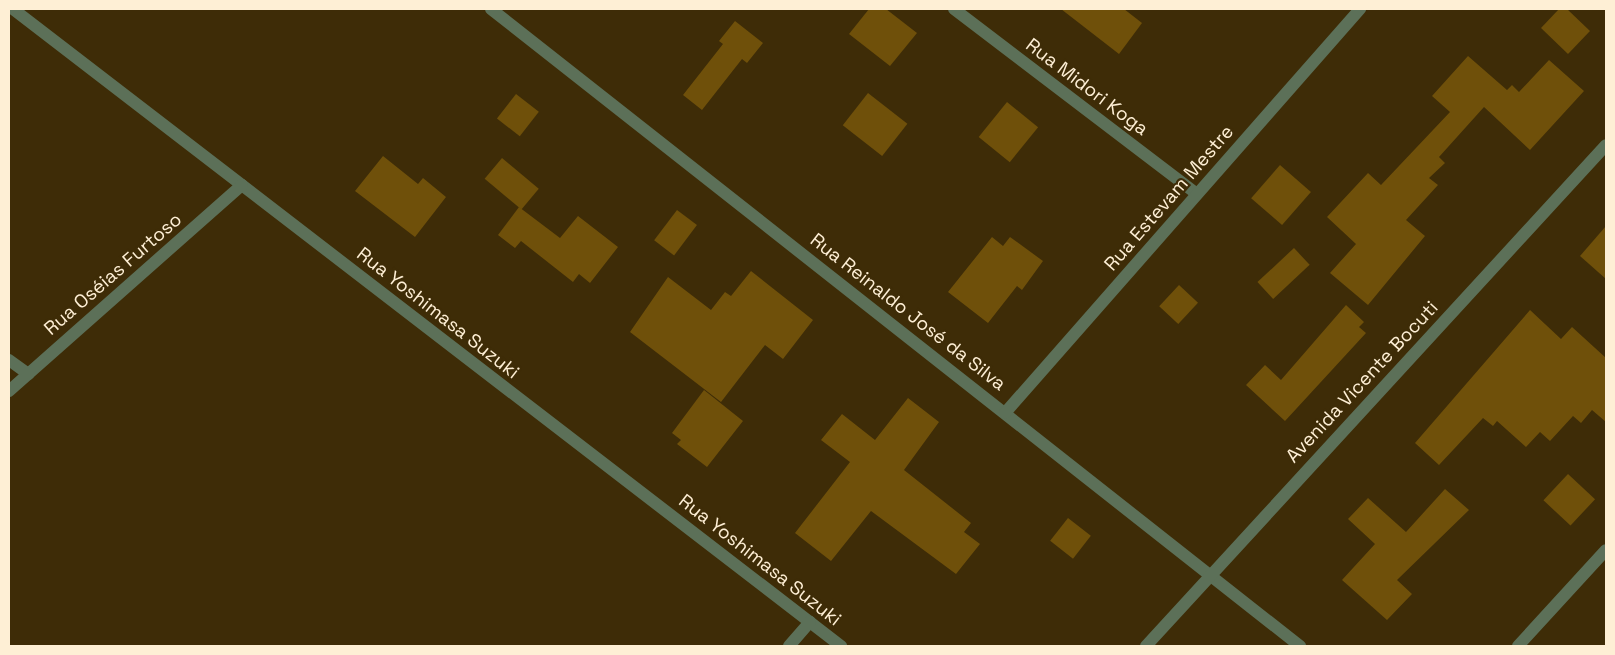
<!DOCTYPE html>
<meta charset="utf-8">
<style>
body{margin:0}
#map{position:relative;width:1615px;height:655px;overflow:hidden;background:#3e2c07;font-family:"Space Grotesk",sans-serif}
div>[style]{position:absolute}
.building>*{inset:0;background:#6f500a;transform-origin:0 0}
.street>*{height:12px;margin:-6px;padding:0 6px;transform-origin:6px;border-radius:6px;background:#5c7058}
span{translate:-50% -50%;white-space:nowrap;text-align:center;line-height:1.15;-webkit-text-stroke:4.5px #3e2c07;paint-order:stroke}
.street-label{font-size:19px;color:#feefd5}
.frame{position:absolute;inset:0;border:10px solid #feefd5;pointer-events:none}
</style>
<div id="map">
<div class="building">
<div style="clip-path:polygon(869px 9px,886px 9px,917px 33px,890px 66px,849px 34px)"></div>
<div style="clip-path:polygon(1061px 9px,1124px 9px,1142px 23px,1119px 54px)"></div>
<div style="clip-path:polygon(1559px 9px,1567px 9px,1590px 31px,1568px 54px,1541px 28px)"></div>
<div style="clip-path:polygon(735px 21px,763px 43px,747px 63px,742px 59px,702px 110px,683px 95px,723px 44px,719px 41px)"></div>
<div style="clip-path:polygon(1468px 56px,1507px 90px,1512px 85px,1519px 92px,1549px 60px,1584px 91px,1530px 150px,1484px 107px,1439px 157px,1445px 163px,1429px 178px,1438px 185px,1406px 220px,1425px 236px,1368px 305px,1330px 273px,1356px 244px,1327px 217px,1368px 173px,1381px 185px,1450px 112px,1432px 96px)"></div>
<div style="left:868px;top:93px;width:50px;height:41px;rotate:38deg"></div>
<div style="left:516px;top:94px;width:29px;height:31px;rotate:38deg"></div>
<div style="left:1007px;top:102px;width:40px;height:45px;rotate:39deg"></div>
<div style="clip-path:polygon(383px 156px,418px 184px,423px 178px,446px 197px,415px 237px,355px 191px)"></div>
<div style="left:502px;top:158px;width:48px;height:27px;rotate:40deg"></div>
<div style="left:1280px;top:165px;width:41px;height:44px;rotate:41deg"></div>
<div style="clip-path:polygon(519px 207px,560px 238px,578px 216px,618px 247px,590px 283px,579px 274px,573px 282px,521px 241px,515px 248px,498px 235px)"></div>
<div style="left:677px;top:210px;width:25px;height:38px;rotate:37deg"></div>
<div style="clip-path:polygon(1606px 226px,1606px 279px,1580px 256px)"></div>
<div style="clip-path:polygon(992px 237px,1003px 246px,1010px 237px,1043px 261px,1022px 290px,1017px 286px,988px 323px,948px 292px)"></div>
<div style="left:1294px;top:248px;width:23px;height:50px;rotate:47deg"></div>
<div style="clip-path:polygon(751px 271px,813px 320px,783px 359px,765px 345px,721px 402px,630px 332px,668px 277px,711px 310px,725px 292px,731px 296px)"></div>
<div style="left:1179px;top:285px;width:26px;height:29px;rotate:43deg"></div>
<div style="clip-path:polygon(1346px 305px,1364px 322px,1359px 327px,1366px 333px,1285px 421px,1246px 385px,1265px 365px,1281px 380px)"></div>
<div style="clip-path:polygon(1530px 310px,1561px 339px,1572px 327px,1606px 358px,1606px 422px,1592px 410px,1581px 423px,1573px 416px,1550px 441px,1540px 432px,1526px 447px,1497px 421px,1493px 426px,1483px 418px,1439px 465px,1415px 443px)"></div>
<div style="clip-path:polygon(704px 390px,743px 421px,707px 467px,677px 444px,681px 440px,672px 433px)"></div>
<div style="clip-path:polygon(908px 398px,939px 422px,904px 470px,971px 523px,964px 532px,980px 544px,956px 574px,871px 511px,831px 561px,795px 533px,850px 462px,821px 440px,842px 414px,875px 440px)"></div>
<div style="left:1568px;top:474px;width:37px;height:36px;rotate:43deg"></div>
<div style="clip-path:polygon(1445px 489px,1469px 510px,1397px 580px,1412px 594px,1387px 620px,1342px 580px,1375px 544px,1348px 519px,1368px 498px,1406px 532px)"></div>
<div style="left:1068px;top:518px;width:29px;height:29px;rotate:38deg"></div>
</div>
<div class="street">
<div style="left:13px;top:9px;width:1045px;rotate:37.57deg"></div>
<div style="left:491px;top:9px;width:1030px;rotate:38.22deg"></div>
<div style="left:954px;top:9px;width:305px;rotate:37.3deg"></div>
<div style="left:9px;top:360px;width:24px;rotate:36deg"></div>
<div style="left:9px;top:391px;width:311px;rotate:-41.5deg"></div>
<div style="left:1005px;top:413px;width:538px;rotate:-48.69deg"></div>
<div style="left:789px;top:646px;width:32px;rotate:-49deg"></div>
<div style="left:1146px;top:646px;width:680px;rotate:-47.44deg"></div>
<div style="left:1518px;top:646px;width:130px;rotate:-47.5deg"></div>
</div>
<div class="street-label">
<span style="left:1087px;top:87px;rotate:37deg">Rua Midori Koga</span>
<span style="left:1169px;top:198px;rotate:-49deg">Rua Estevam Mestre</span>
<span style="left:113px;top:274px;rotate:-41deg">Rua Oséias Furtoso</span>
<span style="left:908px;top:312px;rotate:38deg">Rua Reinaldo José da Silva</span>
<span style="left:438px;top:313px;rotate:38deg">Rua Yoshimasa Suzuki</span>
<span style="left:1362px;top:382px;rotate:-47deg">Avenida Vicente Bocuti</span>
<span style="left:760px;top:560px;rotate:38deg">Rua Yoshimasa Suzuki</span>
</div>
<div class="frame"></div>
</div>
